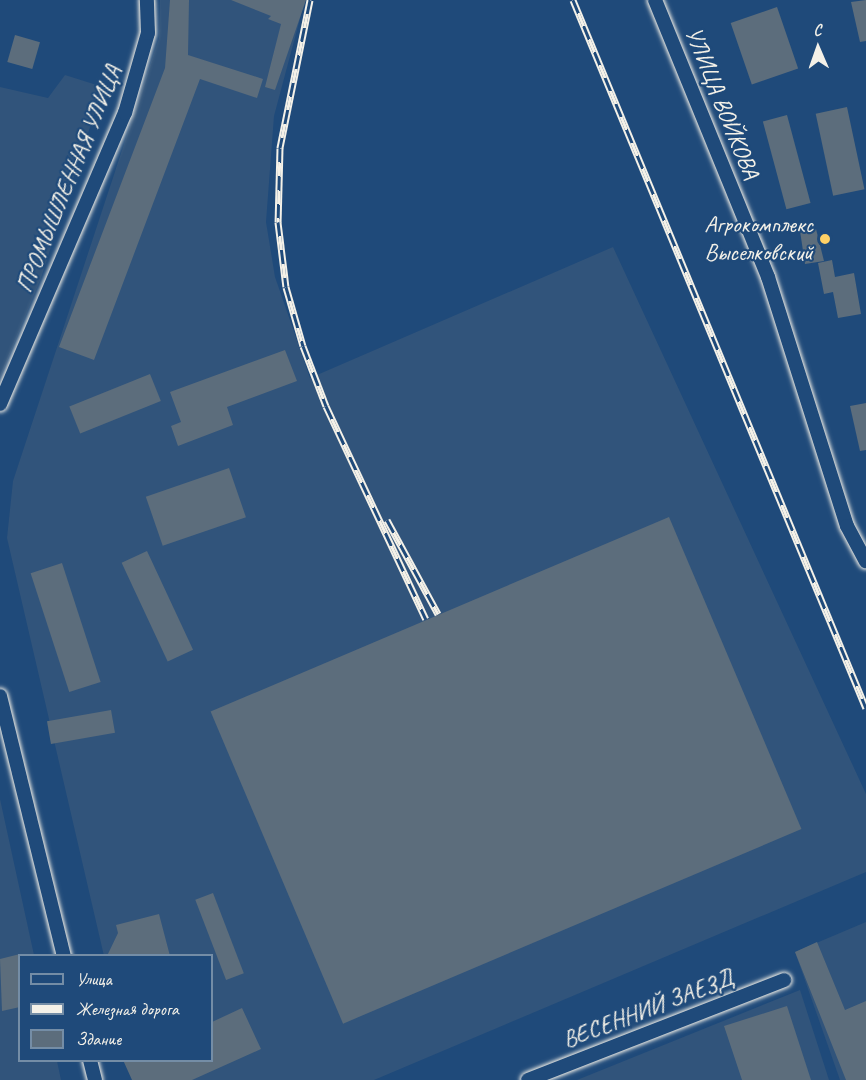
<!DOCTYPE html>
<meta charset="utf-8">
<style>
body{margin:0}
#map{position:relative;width:866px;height:1080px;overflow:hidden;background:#1f4a7a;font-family:Caveat,sans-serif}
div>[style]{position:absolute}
.built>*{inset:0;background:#31547b}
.building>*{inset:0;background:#5c6d7c;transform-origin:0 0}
.roads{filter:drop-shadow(0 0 2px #f4f1e8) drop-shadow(0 0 2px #f4f1e8)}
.street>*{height:14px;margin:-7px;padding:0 7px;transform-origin:7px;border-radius:7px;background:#1f4a7a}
.rail>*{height:7px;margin-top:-3.5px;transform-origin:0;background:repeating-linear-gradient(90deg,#1f4a7a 0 14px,#f4f1e8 0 28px);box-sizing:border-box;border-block:2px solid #f4f1e8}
.dots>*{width:16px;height:16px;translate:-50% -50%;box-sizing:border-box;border:3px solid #1f4a7a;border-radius:50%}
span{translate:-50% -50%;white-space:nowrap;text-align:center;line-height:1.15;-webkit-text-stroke:4.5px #1f4a7a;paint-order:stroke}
.street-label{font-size:24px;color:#f4f1e8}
.poi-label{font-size:24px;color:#f4f1e8}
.right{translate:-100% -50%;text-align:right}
.legend{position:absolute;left:18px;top:954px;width:195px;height:108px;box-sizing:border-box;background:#1f4a7a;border:2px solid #748da6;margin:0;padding:8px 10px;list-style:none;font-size:18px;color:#f4f1e8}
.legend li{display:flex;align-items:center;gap:12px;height:30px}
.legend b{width:30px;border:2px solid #748da6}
.north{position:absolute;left:788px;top:18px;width:60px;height:60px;-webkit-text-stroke:4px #1f4a7a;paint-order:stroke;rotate:358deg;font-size:16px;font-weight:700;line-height:24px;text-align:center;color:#f4f1e8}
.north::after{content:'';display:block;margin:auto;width:21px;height:27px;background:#f4f1e8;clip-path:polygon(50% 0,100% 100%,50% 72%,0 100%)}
</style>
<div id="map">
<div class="built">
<div style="clip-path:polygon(160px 0,305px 0,274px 116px,266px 222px,275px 277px,310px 378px,613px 247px,866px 794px,866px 872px,374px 1080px,133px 1080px,212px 1060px,212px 956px,104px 956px,7px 538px,13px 481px,159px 38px)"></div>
<div style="clip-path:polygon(65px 75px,103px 87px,41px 278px,0 378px,0 87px,48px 98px)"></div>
<div style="clip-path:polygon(0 799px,34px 955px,20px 956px,20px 1060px,57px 1061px,61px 1080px,0 1080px)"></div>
<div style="clip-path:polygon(866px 922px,866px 1080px,840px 1080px,795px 952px)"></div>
<div style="clip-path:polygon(800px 990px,829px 1080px,577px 1080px)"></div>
</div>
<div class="building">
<div style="clip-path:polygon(170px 0,189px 0,188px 55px,263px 79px,257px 98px,200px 79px,94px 360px,59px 347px,165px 68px)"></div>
<div style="clip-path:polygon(231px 0,306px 0,275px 90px,265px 87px,281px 24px,268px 19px,271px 16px)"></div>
<div style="clip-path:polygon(866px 0,866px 41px,860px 42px,851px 2px)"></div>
<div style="left:777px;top:7px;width:65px;height:49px;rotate:71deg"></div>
<div style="left:15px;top:35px;width:26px;height:28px;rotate:16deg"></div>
<div style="left:847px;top:107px;width:84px;height:32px;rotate:78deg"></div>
<div style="left:787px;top:115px;width:91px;height:25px;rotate:75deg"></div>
<div style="clip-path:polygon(816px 229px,824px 261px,805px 264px,800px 231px)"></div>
<div style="clip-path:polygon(832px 260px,835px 277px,854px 273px,861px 314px,838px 318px,833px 292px,824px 294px,818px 263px)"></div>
<div style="clip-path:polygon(285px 350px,297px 381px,227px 407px,233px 425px,178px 446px,171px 426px,181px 422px,170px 392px)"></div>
<div style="left:150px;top:374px;width:29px;height:87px;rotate:68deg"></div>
<div style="clip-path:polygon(866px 403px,866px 450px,860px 451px,850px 406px)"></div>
<div style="left:229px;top:468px;width:52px;height:88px;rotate:71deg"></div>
<div style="left:669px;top:517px;width:339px;height:498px;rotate:67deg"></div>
<div style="left:147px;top:551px;width:109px;height:28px;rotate:65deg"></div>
<div style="left:62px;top:563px;width:125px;height:33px;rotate:72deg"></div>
<div style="left:111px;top:710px;width:23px;height:65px;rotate:80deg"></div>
<div style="left:213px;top:893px;width:86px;height:19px;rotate:69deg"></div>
<div style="clip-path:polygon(159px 914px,170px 956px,107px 956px,118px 933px,116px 925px)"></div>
<div style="clip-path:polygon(817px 942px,845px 1010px,866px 1001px,866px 1080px,846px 1080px,795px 952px)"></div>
<div style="clip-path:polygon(20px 954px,20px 1007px,2px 1011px,0 959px)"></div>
<div style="clip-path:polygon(787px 1006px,811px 1080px,742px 1080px,724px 1026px)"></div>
<div style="clip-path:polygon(242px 1008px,261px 1049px,192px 1080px,132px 1080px,123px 1060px,212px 1060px,212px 1022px)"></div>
</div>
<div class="roads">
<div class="street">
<div style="left:655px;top:0;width:299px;rotate:67.8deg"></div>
<div style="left:768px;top:277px;width:261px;rotate:72.4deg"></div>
<div style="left:847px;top:526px;width:40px;rotate:62deg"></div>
<div style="left:0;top:404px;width:317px;rotate:-66.8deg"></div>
<div style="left:125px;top:113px;width:83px;rotate:-74deg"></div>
<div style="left:148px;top:33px;width:33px;rotate:-92deg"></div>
<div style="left:0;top:696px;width:268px;rotate:76.2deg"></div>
<div style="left:90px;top:1060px;width:21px;rotate:76deg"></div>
<div style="left:528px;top:1080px;width:275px;rotate:-21.3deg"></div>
</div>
</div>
<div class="rail">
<div style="left:310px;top:0;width:151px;rotate:101.5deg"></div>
<div style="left:280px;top:148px;width:74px;rotate:91.5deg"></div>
<div style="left:278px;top:222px;width:65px;rotate:83deg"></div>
<div style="left:286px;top:287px;width:61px;rotate:73.9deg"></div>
<div style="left:303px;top:346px;width:64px;rotate:69deg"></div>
<div style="left:326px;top:406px;width:235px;rotate:64.9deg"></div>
<div style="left:573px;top:0;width:766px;rotate:67.52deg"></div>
<div style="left:387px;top:520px;width:107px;rotate:61.5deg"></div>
</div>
<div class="dots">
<div style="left:825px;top:239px;background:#ffd166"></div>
</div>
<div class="street-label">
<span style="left:722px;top:103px;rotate:68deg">УЛИЦА ВОЙКОВА</span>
<span style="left:69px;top:179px;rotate:-68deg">ПРОМЫШЛЕННАЯ УЛИЦА</span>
<span style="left:648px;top:1009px;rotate:-21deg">ВЕСЕННИЙ ЗАЕЗД</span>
</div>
<div class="poi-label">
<span class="right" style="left:813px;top:239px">Агрокомплекс<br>Выселковский</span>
</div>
<ul class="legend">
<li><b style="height:8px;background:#1f4a7a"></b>Улица</li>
<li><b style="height:8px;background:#f4f1e8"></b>Железная дорога</li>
<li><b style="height:16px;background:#5c6d7c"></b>Здание</li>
</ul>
<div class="north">С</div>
</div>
